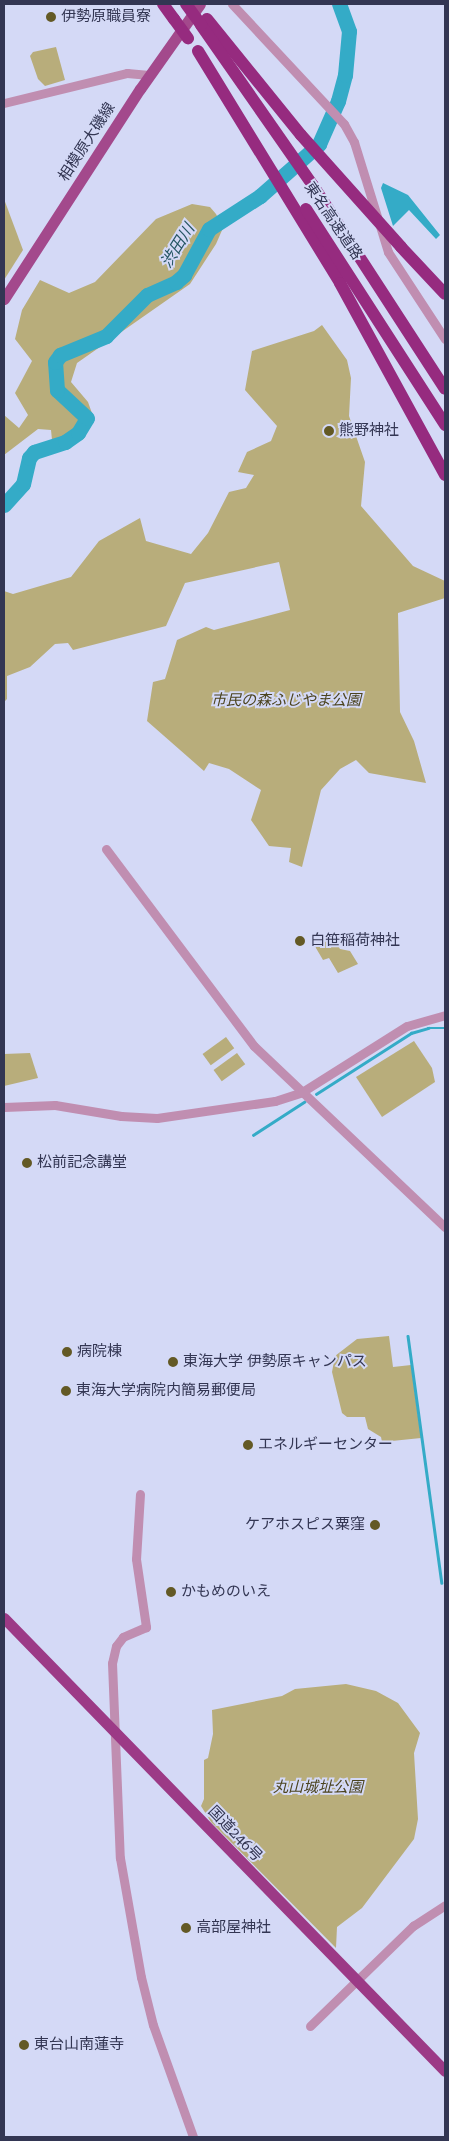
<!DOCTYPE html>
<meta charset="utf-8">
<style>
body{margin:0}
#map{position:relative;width:449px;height:2141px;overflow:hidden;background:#d4d9f6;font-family:"Roboto Serif","Noto Sans JP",serif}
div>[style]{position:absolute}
.green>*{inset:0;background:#b8ad7b;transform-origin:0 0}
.water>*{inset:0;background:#34abc7}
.stream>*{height:2.5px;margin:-1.25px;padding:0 1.25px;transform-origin:1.25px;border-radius:1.25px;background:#34abc7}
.river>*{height:15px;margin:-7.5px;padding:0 7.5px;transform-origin:7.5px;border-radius:7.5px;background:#34abc7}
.tertiary>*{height:9px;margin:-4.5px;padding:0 4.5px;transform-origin:4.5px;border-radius:4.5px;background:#c08eb1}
.primary>*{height:11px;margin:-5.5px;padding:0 5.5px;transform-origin:5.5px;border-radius:5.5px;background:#a3498c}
.trunk>*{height:11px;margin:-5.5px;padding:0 5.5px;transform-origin:5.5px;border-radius:5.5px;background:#9c3a86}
.motorway>*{height:12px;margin:-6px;padding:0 6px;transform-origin:6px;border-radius:6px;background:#962b7f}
.motorway-bridge>*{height:12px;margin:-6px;padding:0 6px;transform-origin:6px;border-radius:6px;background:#962b7f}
.dots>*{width:14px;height:14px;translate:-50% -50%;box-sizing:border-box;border:2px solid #d4d9f6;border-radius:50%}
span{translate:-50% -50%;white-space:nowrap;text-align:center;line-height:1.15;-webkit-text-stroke:4px #d4d9f6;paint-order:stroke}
.poi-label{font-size:15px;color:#333653}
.left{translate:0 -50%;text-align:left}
.right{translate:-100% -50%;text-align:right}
.street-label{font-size:15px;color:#333653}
.park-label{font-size:15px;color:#4b431e;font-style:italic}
.water-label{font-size:16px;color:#265663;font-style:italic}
.frame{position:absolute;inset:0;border:5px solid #333653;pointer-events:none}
</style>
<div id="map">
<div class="green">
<div style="clip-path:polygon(56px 47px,65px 80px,45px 86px,38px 79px,30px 56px,33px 52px)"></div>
<div style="clip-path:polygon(4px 199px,23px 250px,4px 280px)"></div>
<div style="clip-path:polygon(192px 204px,210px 207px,216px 214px,223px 228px,216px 244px,190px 284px,77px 363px,71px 382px,88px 402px,93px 416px,89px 428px,68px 447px,52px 440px,51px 430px,38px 429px,4px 455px,4px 415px,19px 428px,28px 415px,15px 393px,32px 361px,15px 339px,22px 310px,40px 280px,69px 293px,95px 282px,156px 219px)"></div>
<div style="clip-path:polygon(322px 325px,347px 360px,351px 378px,349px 416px,365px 462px,361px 506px,413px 566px,445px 581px,445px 598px,398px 613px,400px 712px,414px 741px,426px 783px,369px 773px,356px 760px,340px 769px,321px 790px,302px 867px,289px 862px,291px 848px,269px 846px,251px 820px,261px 790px,229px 769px,209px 763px,204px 771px,147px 721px,153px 682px,165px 679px,177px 640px,206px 627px,214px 630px,290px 610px,279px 562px,185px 583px,166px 626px,73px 650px,68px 643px,55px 644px,30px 667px,7px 676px,7px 699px,4px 702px,4px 591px,13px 594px,71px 577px,99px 541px,140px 518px,146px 541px,191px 554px,208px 533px,229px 492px,246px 488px,254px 475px,238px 472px,247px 452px,271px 441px,277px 426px,245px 390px,252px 351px,314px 331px)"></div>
<div style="clip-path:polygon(331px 935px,340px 949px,350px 951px,358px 964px,338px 973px,329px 958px,323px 960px,313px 943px)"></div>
<div style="left:226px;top:1037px;width:14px;height:29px;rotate:54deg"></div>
<div style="clip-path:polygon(414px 1041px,432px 1068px,435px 1082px,382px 1117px,356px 1077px)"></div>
<div style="clip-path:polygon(30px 1053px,38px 1078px,4px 1086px,4px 1054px)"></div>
<div style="left:237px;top:1053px;width:14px;height:29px;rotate:54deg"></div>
<div style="clip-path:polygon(389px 1336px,393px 1367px,411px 1365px,421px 1438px,382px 1442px,381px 1437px,368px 1429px,365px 1417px,347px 1417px,342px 1413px,332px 1372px,335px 1356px,357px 1339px)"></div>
<div style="clip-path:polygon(346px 1684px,376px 1691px,398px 1703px,420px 1733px,414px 1753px,418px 1819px,414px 1839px,362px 1908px,337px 1927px,336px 1948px,211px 1822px,201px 1806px,204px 1799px,204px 1760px,208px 1758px,213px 1734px,212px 1710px,282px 1696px,295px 1689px)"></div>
</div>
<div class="water">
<div style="clip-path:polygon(383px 183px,408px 195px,440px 235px,436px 239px,409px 210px,393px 226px,381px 188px)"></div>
</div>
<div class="stream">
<div style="left:316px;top:1094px;width:113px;rotate:-32.7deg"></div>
<div style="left:411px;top:1033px;width:18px;rotate:-16deg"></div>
<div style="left:428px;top:1028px;width:17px"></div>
<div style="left:253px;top:1135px;width:61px;rotate:-32.9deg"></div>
<div style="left:408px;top:1336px;width:249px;rotate:82.2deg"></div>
<div style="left:445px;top:1545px;width:1px;rotate:-90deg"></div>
</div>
<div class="river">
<div style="left:4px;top:505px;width:28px;rotate:-48deg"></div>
<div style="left:23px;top:484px;width:27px;rotate:-77deg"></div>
<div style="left:29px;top:458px;width:8px;rotate:-50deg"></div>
<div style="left:34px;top:452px;width:33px;rotate:-18deg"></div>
<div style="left:65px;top:442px;width:16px;rotate:-35deg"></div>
<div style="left:78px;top:433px;width:17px;rotate:-59deg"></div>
<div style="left:87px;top:418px;width:41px;rotate:-137deg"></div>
<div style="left:57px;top:390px;width:28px;rotate:-94deg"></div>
<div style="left:55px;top:362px;width:9px;rotate:-54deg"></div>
<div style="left:60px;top:355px;width:50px;rotate:-22.4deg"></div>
<div style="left:106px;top:336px;width:58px;rotate:-45deg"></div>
<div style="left:147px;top:295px;width:32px;rotate:-24deg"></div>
<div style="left:176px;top:282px;width:11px;rotate:-41deg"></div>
<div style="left:184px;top:275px;width:52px;rotate:-61.5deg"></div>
<div style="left:209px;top:229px;width:61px;rotate:-32.9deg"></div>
<div style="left:260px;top:196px;width:79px;rotate:-41.4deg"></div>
<div style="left:319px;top:144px;width:47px;rotate:-66.2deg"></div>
<div style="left:338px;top:101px;width:27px;rotate:-75deg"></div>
<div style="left:345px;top:75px;width:44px;rotate:-84.8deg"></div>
<div style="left:349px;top:31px;width:29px;rotate:-110deg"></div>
</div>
<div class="tertiary">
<div style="left:232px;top:4px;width:164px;rotate:47deg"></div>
<div style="left:344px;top:124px;width:21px;rotate:61deg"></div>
<div style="left:354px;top:142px;width:115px;rotate:72.8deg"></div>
<div style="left:388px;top:252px;width:104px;rotate:56.8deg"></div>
<div style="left:4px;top:103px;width:127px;rotate:-13.7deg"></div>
<div style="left:127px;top:73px;width:22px;rotate:5deg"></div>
<div style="left:106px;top:849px;width:246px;rotate:53.1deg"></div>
<div style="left:254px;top:1046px;width:263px;rotate:43.5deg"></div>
<div style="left:4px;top:1107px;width:51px;rotate:-2.2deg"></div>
<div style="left:55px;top:1105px;width:67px;rotate:9.5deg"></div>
<div style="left:121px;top:1116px;width:36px;rotate:3deg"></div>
<div style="left:157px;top:1118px;width:119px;rotate:-8.2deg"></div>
<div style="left:275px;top:1101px;width:28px;rotate:-18deg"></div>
<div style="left:302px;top:1092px;width:124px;rotate:-32.2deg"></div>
<div style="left:407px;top:1026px;width:40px;rotate:-16deg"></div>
<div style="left:140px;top:1494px;width:65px;rotate:93.5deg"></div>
<div style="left:136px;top:1559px;width:69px;rotate:81.6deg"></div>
<div style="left:146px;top:1627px;width:25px;rotate:157deg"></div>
<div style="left:123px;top:1637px;width:11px;rotate:128deg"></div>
<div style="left:116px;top:1646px;width:17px;rotate:103deg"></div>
<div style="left:112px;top:1663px;width:195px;rotate:87.7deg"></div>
<div style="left:120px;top:1858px;width:121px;rotate:80deg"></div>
<div style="left:141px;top:1977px;width:49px;rotate:76deg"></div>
<div style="left:153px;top:2025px;width:119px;rotate:70.3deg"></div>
<div style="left:310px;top:2026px;width:144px;rotate:-44.2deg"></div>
<div style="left:413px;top:1926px;width:38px;rotate:-33deg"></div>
</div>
<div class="primary">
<div style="left:4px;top:299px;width:250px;rotate:-57.1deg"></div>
<div style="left:140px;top:89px;width:104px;rotate:-54.8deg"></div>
</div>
<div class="trunk">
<div style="left:4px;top:1618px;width:632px;rotate:45.77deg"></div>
</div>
<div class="motorway">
<div style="left:163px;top:4px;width:19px;rotate:54deg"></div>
<div style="left:207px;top:19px;width:149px;rotate:51deg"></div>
<div style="left:201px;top:25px;width:194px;rotate:55.1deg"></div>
<div style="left:312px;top:184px;width:244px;rotate:57deg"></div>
<div style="left:198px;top:51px;width:272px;rotate:58.5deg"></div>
<div style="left:340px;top:283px;width:219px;rotate:61.3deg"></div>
<div style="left:306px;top:209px;width:257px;rotate:57.2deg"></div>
<div style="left:401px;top:247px;width:64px;rotate:46.9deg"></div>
</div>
<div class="motorway-bridge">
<div style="left:186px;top:4px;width:26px;rotate:54deg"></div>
<div style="left:174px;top:19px;width:24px;rotate:54deg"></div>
<div style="left:301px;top:135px;width:150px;rotate:48.2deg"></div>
</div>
<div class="dots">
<div style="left:51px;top:17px;background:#635925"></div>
<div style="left:329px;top:431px;background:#635925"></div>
<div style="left:300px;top:941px;background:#635925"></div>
<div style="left:27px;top:1163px;background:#635925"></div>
<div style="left:67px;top:1352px;background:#635925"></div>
<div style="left:173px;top:1362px;background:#635925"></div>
<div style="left:66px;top:1391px;background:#635925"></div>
<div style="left:248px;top:1445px;background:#635925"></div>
<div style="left:375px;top:1525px;background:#635925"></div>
<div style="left:171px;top:1592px;background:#635925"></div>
<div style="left:186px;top:1928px;background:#635925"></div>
<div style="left:24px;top:2045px;background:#635925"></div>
</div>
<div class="poi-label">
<span class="left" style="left:61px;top:17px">伊勢原職員寮</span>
<span class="left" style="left:339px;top:431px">熊野神社</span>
<span class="left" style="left:310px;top:941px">白笹稲荷神社</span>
<span class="left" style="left:37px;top:1163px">松前記念講堂</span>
<span class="left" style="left:77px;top:1352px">病院棟</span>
<span class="left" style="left:183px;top:1362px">東海大学 伊勢原キャンパス</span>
<span class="left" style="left:76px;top:1391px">東海大学病院内簡易郵便局</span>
<span class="left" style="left:258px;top:1445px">エネルギーセンター</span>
<span class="right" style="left:365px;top:1525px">ケアホスピス粟窪</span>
<span class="left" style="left:181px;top:1592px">かもめのいえ</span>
<span class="left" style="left:196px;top:1928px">高部屋神社</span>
<span class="left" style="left:34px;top:2045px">東台山南蓮寺</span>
</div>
<div class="street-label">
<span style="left:87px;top:142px;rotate:-57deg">相模原大磯線</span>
<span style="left:333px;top:221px;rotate:56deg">東名高速道路</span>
<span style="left:235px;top:1834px;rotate:46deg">国道246号</span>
</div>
<div class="park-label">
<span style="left:286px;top:701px">市民の森ふじやま公園</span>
<span style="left:318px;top:1788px">丸山城址公園</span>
</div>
<div class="water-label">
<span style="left:178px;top:246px;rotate:-58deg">渋田川</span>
</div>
<div class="frame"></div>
</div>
